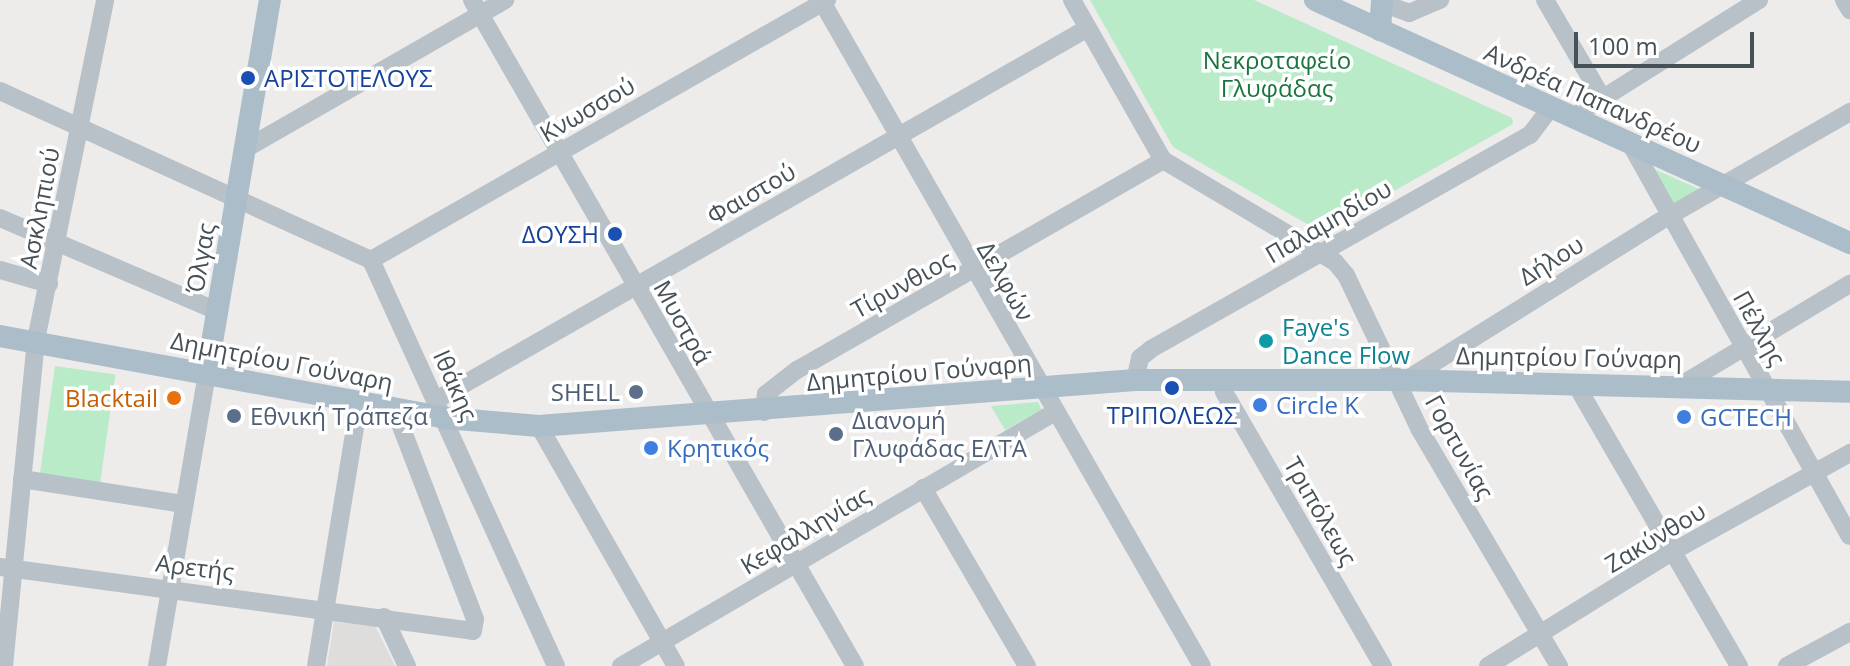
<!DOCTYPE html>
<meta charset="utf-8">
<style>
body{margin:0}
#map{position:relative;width:1850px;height:666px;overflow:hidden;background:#eeebeb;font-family:"Open Sans",sans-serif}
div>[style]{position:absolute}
.education>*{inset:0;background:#dfdcdc}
.green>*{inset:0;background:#baebc9;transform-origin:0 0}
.minor>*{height:18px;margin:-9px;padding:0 9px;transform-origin:9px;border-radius:9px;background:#b7c1c7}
.major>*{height:22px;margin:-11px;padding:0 11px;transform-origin:11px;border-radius:11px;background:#acbdca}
.dots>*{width:22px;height:22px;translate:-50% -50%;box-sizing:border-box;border:4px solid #fff;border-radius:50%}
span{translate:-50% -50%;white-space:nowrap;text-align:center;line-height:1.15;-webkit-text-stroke:7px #fff;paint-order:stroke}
.park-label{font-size:24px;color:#1a743f}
.transit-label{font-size:24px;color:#164399}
.left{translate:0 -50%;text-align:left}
.right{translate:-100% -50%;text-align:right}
.street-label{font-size:24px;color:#455057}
.culture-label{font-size:24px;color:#0d838f}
.service-label{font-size:24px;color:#4e5e75}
.food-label{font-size:24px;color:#c56008}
.shop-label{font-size:24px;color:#366cbe}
.scale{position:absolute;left:1574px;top:32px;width:180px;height:36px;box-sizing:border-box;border:4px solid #455057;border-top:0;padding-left:10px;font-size:24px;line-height:28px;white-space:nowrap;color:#455057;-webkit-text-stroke:6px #fff;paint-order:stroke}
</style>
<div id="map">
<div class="education">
<div style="clip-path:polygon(334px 622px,375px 626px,395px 666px,327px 666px)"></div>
</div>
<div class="green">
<div style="clip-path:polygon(1090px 0,1254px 0,1512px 118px,1513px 124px,1321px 232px,1173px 147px)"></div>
<div style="clip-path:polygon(1645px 165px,1699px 189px,1668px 212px)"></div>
<div style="left:55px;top:366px;width:61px;height:111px;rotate:8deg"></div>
<div style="clip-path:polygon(1038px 402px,1042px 410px,1005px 430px,991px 406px)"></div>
</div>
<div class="minor">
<div style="left:472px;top:0;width:768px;rotate:60.1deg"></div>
<div style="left:821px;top:0;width:767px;rotate:60.23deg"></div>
<div style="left:1072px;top:0;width:184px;rotate:60.4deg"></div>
<div style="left:1163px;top:160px;width:200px;rotate:30.7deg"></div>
<div style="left:1335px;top:262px;width:17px;rotate:50deg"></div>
<div style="left:1346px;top:275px;width:172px;rotate:64.5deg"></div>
<div style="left:1420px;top:430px;width:274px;rotate:59.5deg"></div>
<div style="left:1545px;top:0;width:111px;rotate:59.7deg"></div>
<div style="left:1844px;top:0;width:12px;rotate:59deg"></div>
<div style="left:1382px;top:3px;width:29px;rotate:20deg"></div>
<div style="left:1409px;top:13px;width:34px;rotate:-23deg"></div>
<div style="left:0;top:91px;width:408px;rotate:24.5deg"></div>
<div style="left:371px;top:260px;width:446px;rotate:65.5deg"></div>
<div style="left:1573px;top:117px;width:220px;rotate:-32.2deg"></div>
<div style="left:1630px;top:143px;width:450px;rotate:60.8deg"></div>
<div style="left:245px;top:149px;width:300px;rotate:-29.8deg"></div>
<div style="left:0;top:218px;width:236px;rotate:23.2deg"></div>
<div style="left:371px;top:260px;width:525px;rotate:-29.69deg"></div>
<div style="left:0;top:270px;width:51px;rotate:15.9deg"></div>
<div style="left:1222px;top:378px;width:14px;rotate:82deg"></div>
<div style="left:1224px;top:392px;width:317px;rotate:59.9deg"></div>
<div style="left:1135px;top:380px;width:23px;rotate:-77deg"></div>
<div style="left:1140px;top:358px;width:14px;rotate:-39deg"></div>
<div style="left:1151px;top:349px;width:435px;rotate:-29.5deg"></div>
<div style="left:1530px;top:135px;width:35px;rotate:-53deg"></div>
<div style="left:1406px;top:380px;width:296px;rotate:-32deg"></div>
<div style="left:1657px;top:223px;width:223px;rotate:-29.9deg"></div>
<div style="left:1575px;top:383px;width:327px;rotate:59.9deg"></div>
<div style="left:1681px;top:385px;width:197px;rotate:-30.9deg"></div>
<div style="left:438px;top:399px;width:748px;rotate:-29.72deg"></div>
<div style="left:764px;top:412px;width:18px;rotate:-84deg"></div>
<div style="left:766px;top:394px;width:39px;rotate:-38deg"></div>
<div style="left:797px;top:370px;width:422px;rotate:-29.8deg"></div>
<div style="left:539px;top:426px;width:276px;rotate:60.3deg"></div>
<div style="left:22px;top:479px;width:164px;rotate:8.8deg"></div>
<div style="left:923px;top:488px;width:206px;rotate:59.7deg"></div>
<div style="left:0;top:567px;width:477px;rotate:7.7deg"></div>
<div style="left:473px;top:631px;width:12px;rotate:-81deg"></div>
<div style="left:475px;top:619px;width:226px;rotate:-111deg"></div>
<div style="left:384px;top:617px;width:54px;rotate:64.9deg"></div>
<div style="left:4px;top:666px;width:328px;rotate:-84.4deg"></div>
<div style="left:36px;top:340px;width:347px;rotate:-78.5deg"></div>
<div style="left:157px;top:666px;width:298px;rotate:-80.3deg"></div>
<div style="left:316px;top:666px;width:267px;rotate:-80.7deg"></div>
<div style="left:621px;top:666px;width:503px;rotate:-30.34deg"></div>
<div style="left:1488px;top:666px;width:216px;rotate:-31.8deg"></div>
<div style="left:1672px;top:552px;width:204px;rotate:-29.1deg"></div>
<div style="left:1787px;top:666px;width:72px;rotate:-28.4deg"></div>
</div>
<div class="major">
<div style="left:1315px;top:0;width:588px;rotate:24.43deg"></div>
<div style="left:1380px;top:30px;width:30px;rotate:-86deg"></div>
<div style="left:0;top:336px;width:452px;rotate:10.4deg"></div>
<div style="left:445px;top:418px;width:94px;rotate:4.9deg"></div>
<div style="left:539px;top:426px;width:598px;rotate:-4.41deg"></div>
<div style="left:1135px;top:380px;width:264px"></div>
<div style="left:1399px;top:380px;width:451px;rotate:1.5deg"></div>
<div style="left:207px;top:372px;width:377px;rotate:-80.4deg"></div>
</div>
<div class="dots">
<div style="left:248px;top:78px;background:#1a4fb4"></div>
<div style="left:615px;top:234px;background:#1a4fb4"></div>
<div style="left:1266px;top:341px;background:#0f9aa8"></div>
<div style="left:1172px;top:388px;background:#1a4fb4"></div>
<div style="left:636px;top:392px;background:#5c6f8a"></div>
<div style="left:174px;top:398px;background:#e8710a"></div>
<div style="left:1260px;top:405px;background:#3f7fe0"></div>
<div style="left:234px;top:416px;background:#5c6f8a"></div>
<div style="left:1684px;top:417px;background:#3f7fe0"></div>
<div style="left:836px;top:434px;background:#5c6f8a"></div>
<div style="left:651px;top:448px;background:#3f7fe0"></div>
</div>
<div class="park-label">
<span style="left:1277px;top:74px">Νεκροταφείο<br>Γλυφάδας</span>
</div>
<div class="transit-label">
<span class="left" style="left:264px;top:78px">ΑΡΙΣΤΟΤΕΛΟΥΣ</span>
<span class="right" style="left:599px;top:234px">ΔΟΥΣΗ</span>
<span style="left:1172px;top:415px">ΤΡΙΠΟΛΕΩΣ</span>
</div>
<div class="street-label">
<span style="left:1593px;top:98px;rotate:24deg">Ανδρέα Παπανδρέου</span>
<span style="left:587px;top:109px;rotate:-30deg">Κνωσσού</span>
<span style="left:751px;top:193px;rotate:-30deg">Φαιστού</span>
<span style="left:39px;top:208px;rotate:-79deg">Ασκληπιού</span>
<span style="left:1328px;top:221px;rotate:-30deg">Παλαμηδίου</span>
<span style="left:200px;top:258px;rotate:-80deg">Όλγας</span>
<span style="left:1551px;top:260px;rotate:-32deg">Δήλου</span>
<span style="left:1006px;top:281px;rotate:60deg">Δελφών</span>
<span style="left:902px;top:284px;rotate:-29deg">Τίρυνθιος</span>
<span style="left:683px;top:322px;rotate:61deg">Μυστρά</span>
<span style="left:1760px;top:328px;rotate:61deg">Πέλλης</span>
<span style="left:1569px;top:357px;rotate:1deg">Δημητρίου Γούναρη</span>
<span style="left:282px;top:361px;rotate:11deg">Δημητρίου Γούναρη</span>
<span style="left:919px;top:372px;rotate:-5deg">Δημητρίου Γούναρη</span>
<span style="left:456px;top:385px;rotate:66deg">Ιθάκης</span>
<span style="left:1460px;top:447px;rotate:61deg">Γορτυνίας</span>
<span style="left:1321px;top:511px;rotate:60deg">Τριπόλεως</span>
<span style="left:805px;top:530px;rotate:-31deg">Κεφαλληνίας</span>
<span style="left:1655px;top:537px;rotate:-31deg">Ζακύνθου</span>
<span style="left:195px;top:567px;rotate:7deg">Αρετής</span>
</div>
<div class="culture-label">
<span class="left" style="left:1282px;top:341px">Faye's<br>Dance Flow</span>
</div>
<div class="service-label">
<span class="right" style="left:620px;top:392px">SHELL</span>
<span class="left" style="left:250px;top:416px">Εθνική Τράπεζα</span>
<span class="left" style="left:852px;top:434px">Διανομή<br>Γλυφάδας ΕΛΤΑ</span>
</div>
<div class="food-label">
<span class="right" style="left:158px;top:398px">Blacktail</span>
</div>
<div class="shop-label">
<span class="left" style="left:1276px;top:405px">Circle K</span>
<span class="left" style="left:1700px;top:417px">GCTECH</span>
<span class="left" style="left:667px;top:448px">Κρητικός</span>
</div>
<div class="scale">100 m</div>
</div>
